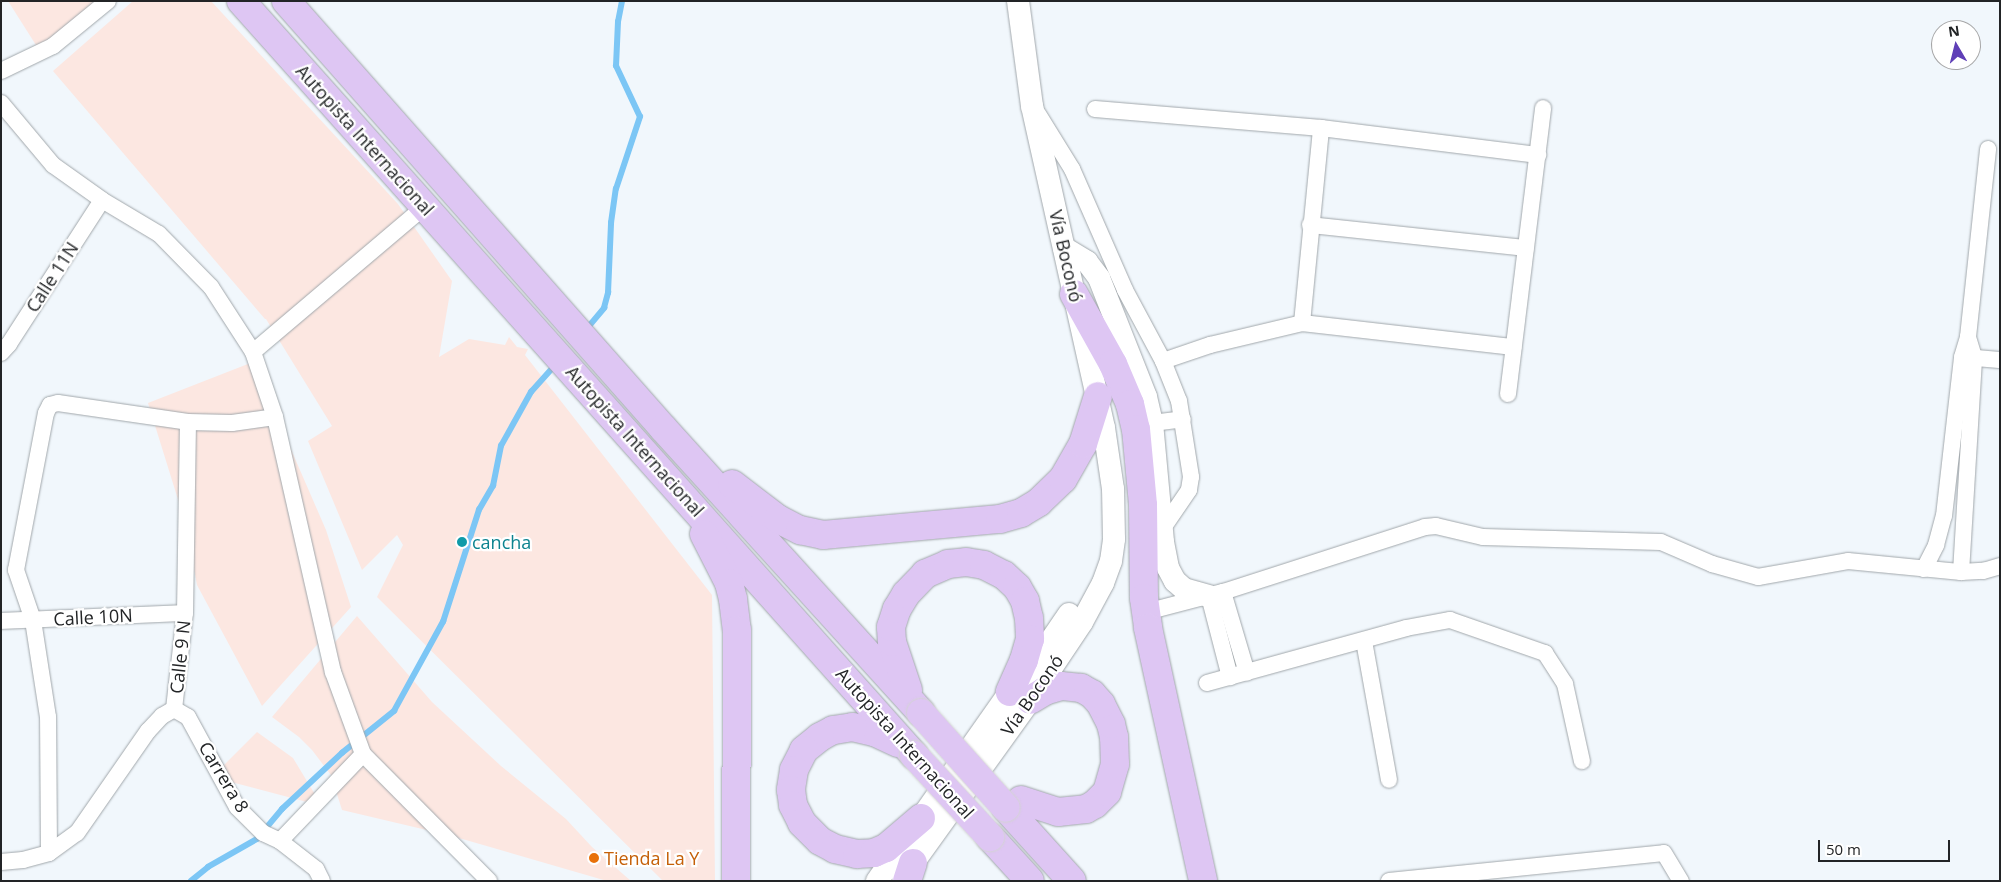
<!DOCTYPE html>
<meta charset="utf-8">
<style>
body{margin:0}
#map{position:relative;width:2001px;height:882px;overflow:hidden;background:#f1f7fc;font-family:"Open Sans",sans-serif}
div>[style]{position:absolute}
.commercial>*{inset:0;background:#fce7e1}
.stream>*{height:5.5px;margin:-2.75px;padding:0 2.75px;transform-origin:2.75px;border-radius:2.75px;background:#7cc6f5}
.roads{filter:drop-shadow(0 0 1px #a1a7ab) drop-shadow(0 0 1px #a1a7ab)}
.street>*{height:16px;margin:-8px;padding:0 8px;transform-origin:8px;border-radius:8px;background:#fff}
.secondary>*{height:22px;margin:-11px;padding:0 11px;transform-origin:11px;border-radius:11px;background:#fff}
.highway>*{height:28px;margin:-14px;padding:0 14px;transform-origin:14px;border-radius:14px;background:#dec6f3}
.bridges{filter:drop-shadow(0 0 1px #d3d3d4) drop-shadow(0 0 1px #d3d3d4)}
.highway-bridge>*{height:28px;margin:-14px;padding:0 14px;transform-origin:14px;border-radius:14px;background:#dec6f3}
.dots>*{width:14px;height:14px;translate:-50% -50%;box-sizing:border-box;border:2px solid #fff;border-radius:50%}
span{translate:-50% -50%;white-space:nowrap;text-align:center;line-height:1.15;-webkit-text-stroke:4.5px #fff;paint-order:stroke}
.street-label{font-size:18px;color:#222426}
.culture-label{font-size:18px;color:#0d838f}
.left{translate:0 -50%;text-align:left}
.food-label{font-size:18px;color:#c56008}
.frame{position:absolute;inset:0;border:2px solid #222426;pointer-events:none}
.north{position:absolute;left:1931px;top:20px;width:50px;height:50px;box-sizing:border-box;background:#fff;border:1px solid #a7a7a8;border-radius:50%;rotate:352deg;font-size:14px;font-weight:700;line-height:20px;text-align:center;color:#222426}
.north::after{content:'';display:block;margin:auto;width:18px;height:22px;background:#5f3fb7;clip-path:polygon(50% 0,100% 100%,50% 72%,0 100%)}
.scale{position:absolute;left:1818px;top:840px;width:132px;height:22px;box-sizing:border-box;border:2px solid #222426;border-top:0;padding-left:6px;font-size:15px;line-height:18px;white-space:nowrap;color:#222426;-webkit-text-stroke:4px #fff;paint-order:stroke}
</style>
<div id="map">
<div class="commercial">
<div style="clip-path:polygon(8px 1px,101px 1px,41px 53px)"></div>
<div style="clip-path:polygon(133px 1px,211px 1px,398px 204px,452px 281px,439px 357px,469px 339px,505px 345px,509px 337px,517px 347px,528px 349px,525px 355px,712px 595px,715px 881px,663px 881px,377px 597px,403px 545px,397px 535px,362px 570px,308px 441px,332px 426px,266px 319px,265px 319px,53px 71px)"></div>
<div style="clip-path:polygon(253px 362px,326px 530px,351px 607px,262px 706px,197px 585px,185px 522px,148px 403px)"></div>
<div style="clip-path:polygon(357px 616px,432px 702px,501px 766px,566px 819px,592px 847px,631px 881px,607px 881px,452px 836px,342px 810px,331px 775px,312px 750px,299px 737px,272px 717px)"></div>
<div style="clip-path:polygon(257px 732px,293px 758px,322px 806px,212px 777px)"></div>
</div>
<div class="stream">
<div style="left:585px;top:331px;width:30px;rotate:-50deg"></div>
<div style="left:604px;top:308px;width:16px;rotate:-75deg"></div>
<div style="left:608px;top:293px;width:70px;rotate:-87.5deg"></div>
<div style="left:611px;top:223px;width:34px;rotate:-82deg"></div>
<div style="left:616px;top:189px;width:76px;rotate:-71.6deg"></div>
<div style="left:640px;top:117px;width:56px;rotate:-115.2deg"></div>
<div style="left:616px;top:66px;width:44px;rotate:-87.4deg"></div>
<div style="left:618px;top:22px;width:21px;rotate:-79deg"></div>
<div style="left:191px;top:881px;width:22px;rotate:-39deg"></div>
<div style="left:208px;top:867px;width:56px;rotate:-29.7deg"></div>
<div style="left:257px;top:839px;width:39px;rotate:-50deg"></div>
<div style="left:282px;top:809px;width:82px;rotate:-43deg"></div>
<div style="left:342px;top:753px;width:67px;rotate:-38.9deg"></div>
<div style="left:394px;top:711px;width:102px;rotate:-61.2deg"></div>
<div style="left:443px;top:622px;width:118px;rotate:-72.2deg"></div>
<div style="left:479px;top:510px;width:28px;rotate:-60deg"></div>
<div style="left:493px;top:486px;width:41px;rotate:-78.7deg"></div>
<div style="left:501px;top:446px;width:62px;rotate:-60.9deg"></div>
<div style="left:531px;top:392px;width:38px;rotate:-48deg"></div>
</div>
<div class="roads">
<div class="street">
<div style="left:1px;top:71px;width:58px;rotate:-25.7deg"></div>
<div style="left:53px;top:46px;width:71px;rotate:-39.3deg"></div>
<div style="left:1px;top:103px;width:81px;rotate:50deg"></div>
<div style="left:53px;top:165px;width:60px;rotate:35.5deg"></div>
<div style="left:102px;top:200px;width:66px;rotate:30.8deg"></div>
<div style="left:159px;top:234px;width:74px;rotate:45.5deg"></div>
<div style="left:211px;top:287px;width:77px;rotate:57.1deg"></div>
<div style="left:253px;top:352px;width:69px;rotate:71.3deg"></div>
<div style="left:275px;top:417px;width:262px;rotate:77.2deg"></div>
<div style="left:333px;top:672px;width:87px;rotate:69.9deg"></div>
<div style="left:363px;top:754px;width:179px;rotate:45.2deg"></div>
<div style="left:1095px;top:109px;width:227px;rotate:4.8deg"></div>
<div style="left:1321px;top:128px;width:219px;rotate:7.1deg"></div>
<div style="left:1038px;top:114px;width:65px;rotate:58.3deg"></div>
<div style="left:1072px;top:169px;width:132px;rotate:66.3deg"></div>
<div style="left:1125px;top:290px;width:81px;rotate:61.8deg"></div>
<div style="left:1163px;top:361px;width:43px;rotate:68.2deg"></div>
<div style="left:1179px;top:401px;width:77px;rotate:81deg"></div>
<div style="left:1191px;top:477px;width:13px;rotate:99deg"></div>
<div style="left:1189px;top:490px;width:50px;rotate:124.3deg"></div>
<div style="left:1310px;top:225px;width:217px;rotate:6.1deg"></div>
<div style="left:1302px;top:323px;width:196px;rotate:-84.4deg"></div>
<div style="left:253px;top:352px;width:226px;rotate:-40.3deg"></div>
<div style="left:1px;top:353px;width:12px;rotate:-48deg"></div>
<div style="left:9px;top:344px;width:171px;rotate:-57.1deg"></div>
<div style="left:1964px;top:357px;width:36px;rotate:5deg"></div>
<div style="left:1163px;top:361px;width:50px;rotate:-18.8deg"></div>
<div style="left:1210px;top:345px;width:95px;rotate:-13.4deg"></div>
<div style="left:1302px;top:323px;width:213px;rotate:6.5deg"></div>
<div style="left:1508px;top:394px;width:288px;rotate:-83deg"></div>
<div style="left:1152px;top:423px;width:31px;rotate:-7deg"></div>
<div style="left:1924px;top:569px;width:27px;rotate:-63deg"></div>
<div style="left:1936px;top:545px;width:30px;rotate:-75deg"></div>
<div style="left:1944px;top:516px;width:160px;rotate:-83.5deg"></div>
<div style="left:1962px;top:357px;width:21px;rotate:-73deg"></div>
<div style="left:1968px;top:337px;width:189px;rotate:-83.9deg"></div>
<div style="left:1961px;top:572px;width:215px;rotate:-86.5deg"></div>
<div style="left:1974px;top:357px;width:21px;rotate:-107deg"></div>
<div style="left:1223px;top:592px;width:84px;rotate:73.5deg"></div>
<div style="left:1209px;top:596px;width:84px;rotate:75.5deg"></div>
<div style="left:1146px;top:612px;width:80px;rotate:-14.6deg"></div>
<div style="left:1223px;top:592px;width:212px;rotate:-17.8deg"></div>
<div style="left:1425px;top:527px;width:11px;rotate:-5deg"></div>
<div style="left:1436px;top:526px;width:48px;rotate:13.2deg"></div>
<div style="left:1483px;top:537px;width:178px;rotate:1.6deg"></div>
<div style="left:1661px;top:542px;width:56px;rotate:23.3deg"></div>
<div style="left:1712px;top:564px;width:48px;rotate:15.8deg"></div>
<div style="left:1758px;top:577px;width:91px;rotate:-10.1deg"></div>
<div style="left:1848px;top:561px;width:114px;rotate:5.6deg"></div>
<div style="left:1961px;top:572px;width:22px;rotate:-3deg"></div>
<div style="left:1983px;top:571px;width:18px;rotate:-16deg"></div>
<div style="left:1px;top:621px;width:184px;rotate:-2.5deg"></div>
<div style="left:1364px;top:641px;width:141px;rotate:79.8deg"></div>
<div style="left:1207px;top:683px;width:206px;rotate:-15.4deg"></div>
<div style="left:1406px;top:628px;width:45px;rotate:-10.3deg"></div>
<div style="left:1450px;top:620px;width:101px;rotate:19.2deg"></div>
<div style="left:1545px;top:653px;width:37px;rotate:57deg"></div>
<div style="left:1565px;top:684px;width:79px;rotate:77.6deg"></div>
<div style="left:174px;top:709px;width:97px;rotate:-83.5deg"></div>
<div style="left:185px;top:613px;width:191px;rotate:-89.1deg"></div>
<div style="left:174px;top:709px;width:16px;rotate:30deg"></div>
<div style="left:188px;top:717px;width:102px;rotate:61.4deg"></div>
<div style="left:237px;top:807px;width:37px;rotate:45deg"></div>
<div style="left:263px;top:833px;width:19px;rotate:25deg"></div>
<div style="left:280px;top:841px;width:46px;rotate:37.9deg"></div>
<div style="left:316px;top:869px;width:13px;rotate:63deg"></div>
<div style="left:280px;top:841px;width:120px;rotate:-46.3deg"></div>
<div style="left:49px;top:853px;width:136px;rotate:-90.4deg"></div>
<div style="left:48px;top:717px;width:98px;rotate:-98.8deg"></div>
<div style="left:33px;top:620px;width:53px;rotate:-108.8deg"></div>
<div style="left:16px;top:570px;width:160px;rotate:-79.2deg"></div>
<div style="left:46px;top:413px;width:9px;rotate:-63deg"></div>
<div style="left:50px;top:405px;width:8px;rotate:-14deg"></div>
<div style="left:58px;top:403px;width:131px;rotate:8.3deg"></div>
<div style="left:188px;top:422px;width:44px;rotate:1.3deg"></div>
<div style="left:232px;top:423px;width:43px;rotate:-7.9deg"></div>
<div style="left:1px;top:862px;width:22px;rotate:-5deg"></div>
<div style="left:23px;top:860px;width:27px;rotate:-15deg"></div>
<div style="left:49px;top:853px;width:34px;rotate:-36deg"></div>
<div style="left:77px;top:833px;width:124px;rotate:-55.2deg"></div>
<div style="left:148px;top:731px;width:21px;rotate:-47deg"></div>
<div style="left:162px;top:716px;width:14px;rotate:-30deg"></div>
<div style="left:1389px;top:881px;width:276px;rotate:-5.8deg"></div>
<div style="left:1664px;top:853px;width:33px;rotate:59deg"></div>
</div>
<div class="secondary">
<div style="left:1064px;top:248px;width:27px;rotate:31deg"></div>
<div style="left:1087px;top:262px;width:20px;rotate:53deg"></div>
<div style="left:1099px;top:278px;width:128px;rotate:68.4deg"></div>
<div style="left:1146px;top:397px;width:27px;rotate:77deg"></div>
<div style="left:1152px;top:423px;width:120px;rotate:84.7deg"></div>
<div style="left:1163px;top:542px;width:26px;rotate:79deg"></div>
<div style="left:1168px;top:568px;width:15px;rotate:62deg"></div>
<div style="left:1175px;top:581px;width:12px;rotate:42deg"></div>
<div style="left:1184px;top:589px;width:26px;rotate:16deg"></div>
<div style="left:903px;top:877px;width:218px;rotate:-54.3deg"></div>
<div style="left:1030px;top:700px;width:94px;rotate:-56.3deg"></div>
<div style="left:1082px;top:622px;width:44px;rotate:-61.7deg"></div>
<div style="left:1103px;top:583px;width:23px;rotate:-70deg"></div>
<div style="left:1111px;top:561px;width:22px;rotate:-82deg"></div>
<div style="left:1114px;top:539px;width:50px;rotate:-91.1deg"></div>
<div style="left:1113px;top:489px;width:62px;rotate:-98.4deg"></div>
<div style="left:1104px;top:428px;width:330px;rotate:-102.6deg"></div>
<div style="left:1032px;top:106px;width:106px;rotate:-97.6deg"></div>
<div style="left:877px;top:881px;width:231px;rotate:-54.9deg"></div>
<div style="left:1010px;top:692px;width:52px;rotate:-50.5deg"></div>
<div style="left:1043px;top:652px;width:46px;rotate:-55.6deg"></div>
</div>
<div class="highway">
<div style="left:241px;top:1px;width:1011px;rotate:48.25deg"></div>
<div style="left:286px;top:1px;width:570px;rotate:48.56deg"></div>
<div style="left:663px;top:428px;width:384px;rotate:47.8deg"></div>
<div style="left:1074px;top:294px;width:80px;rotate:60.9deg"></div>
<div style="left:1113px;top:364px;width:43px;rotate:67deg"></div>
<div style="left:1130px;top:404px;width:26px;rotate:77deg"></div>
<div style="left:1136px;top:429px;width:76px;rotate:84.7deg"></div>
<div style="left:1143px;top:505px;width:93px;rotate:89.4deg"></div>
<div style="left:1144px;top:598px;width:30px;rotate:82deg"></div>
<div style="left:1148px;top:628px;width:259px;rotate:77.7deg"></div>
<div style="left:732px;top:484px;width:58px;rotate:37.3deg"></div>
<div style="left:778px;top:519px;width:25px;rotate:27deg"></div>
<div style="left:800px;top:530px;width:24px;rotate:12deg"></div>
<div style="left:823px;top:535px;width:178px;rotate:-5.2deg"></div>
<div style="left:1000px;top:519px;width:22px;rotate:-16deg"></div>
<div style="left:1021px;top:513px;width:21px;rotate:-31deg"></div>
<div style="left:1039px;top:502px;width:33px;rotate:-44deg"></div>
<div style="left:1063px;top:479px;width:40px;rotate:-60.3deg"></div>
<div style="left:1083px;top:444px;width:50px;rotate:-72.6deg"></div>
<div style="left:704px;top:534px;width:55px;rotate:63deg"></div>
<div style="left:729px;top:583px;width:16px;rotate:76deg"></div>
<div style="left:733px;top:599px;width:31px;rotate:83deg"></div>
<div style="left:737px;top:630px;width:251px;rotate:90.2deg"></div>
<div style="left:908px;top:690px;width:51px;rotate:-108.4deg"></div>
<div style="left:892px;top:642px;width:15px;rotate:-94deg"></div>
<div style="left:891px;top:627px;width:19px;rotate:-72deg"></div>
<div style="left:897px;top:609px;width:17px;rotate:-59deg"></div>
<div style="left:906px;top:594px;width:28px;rotate:-46deg"></div>
<div style="left:925px;top:574px;width:25px;rotate:-23deg"></div>
<div style="left:948px;top:564px;width:18px;rotate:-6deg"></div>
<div style="left:966px;top:562px;width:18px;rotate:9deg"></div>
<div style="left:984px;top:565px;width:22px;rotate:27deg"></div>
<div style="left:1004px;top:575px;width:18px;rotate:43deg"></div>
<div style="left:1017px;top:587px;width:16px;rotate:60deg"></div>
<div style="left:1025px;top:601px;width:17px;rotate:77deg"></div>
<div style="left:1029px;top:618px;width:21px;rotate:87deg"></div>
<div style="left:1030px;top:639px;width:22px;rotate:106deg"></div>
<div style="left:1024px;top:660px;width:35px;rotate:114deg"></div>
<div style="left:898px;top:743px;width:26px;rotate:-155deg"></div>
<div style="left:874px;top:732px;width:22px;rotate:-167deg"></div>
<div style="left:853px;top:727px;width:20px;rotate:171deg"></div>
<div style="left:833px;top:730px;width:15px;rotate:152deg"></div>
<div style="left:820px;top:737px;width:21px;rotate:141deg"></div>
<div style="left:804px;top:750px;width:22px;rotate:117deg"></div>
<div style="left:794px;top:770px;width:20px;rotate:99deg"></div>
<div style="left:791px;top:790px;width:15px;rotate:82deg"></div>
<div style="left:793px;top:805px;width:20px;rotate:63deg"></div>
<div style="left:802px;top:823px;width:25px;rotate:45deg"></div>
<div style="left:820px;top:841px;width:17px;rotate:28deg"></div>
<div style="left:835px;top:849px;width:23px;rotate:13deg"></div>
<div style="left:857px;top:854px;width:17px;rotate:-3deg"></div>
<div style="left:874px;top:853px;width:13px;rotate:-23deg"></div>
<div style="left:886px;top:848px;width:46px;rotate:-40.6deg"></div>
<div style="left:1021px;top:800px;width:39px;rotate:18deg"></div>
<div style="left:1058px;top:812px;width:28px;rotate:-6deg"></div>
<div style="left:1086px;top:809px;width:10px;rotate:-29deg"></div>
<div style="left:1095px;top:804px;width:17px;rotate:-45deg"></div>
<div style="left:1107px;top:792px;width:29px;rotate:-74deg"></div>
<div style="left:1115px;top:764px;width:27px;rotate:-92deg"></div>
<div style="left:1114px;top:737px;width:13px;rotate:-103deg"></div>
<div style="left:1111px;top:724px;width:22px;rotate:-117deg"></div>
<div style="left:1101px;top:704px;width:13px;rotate:-132deg"></div>
<div style="left:1092px;top:694px;width:13px;rotate:-151deg"></div>
<div style="left:1081px;top:688px;width:20px;rotate:-174deg"></div>
<div style="left:1061px;top:686px;width:17px;rotate:163deg"></div>
<div style="left:1045px;top:691px;width:17px;rotate:149deg"></div>
<div style="left:1006px;top:808px;width:98px;rotate:47.9deg"></div>
<div style="left:990px;top:837px;width:59px;rotate:47.7deg"></div>
<div style="left:907px;top:881px;width:19px;rotate:-72deg"></div>
</div>
</div>
<div class="bridges">
<div class="highway-bridge">
<div style="left:921px;top:713px;width:127px;rotate:48.2deg"></div>
<div style="left:914px;top:755px;width:112px;rotate:47.2deg"></div>
</div>
</div>
<div class="dots">
<div style="left:462px;top:542px;background:#0f9aa8"></div>
<div style="left:594px;top:858px;background:#e8710a"></div>
</div>
<div class="street-label">
<span style="left:365px;top:140px;rotate:48deg">Autopista Internacional</span>
<span style="left:1066px;top:256px;rotate:77deg">Vía Boconó</span>
<span style="left:52px;top:277px;rotate:-57deg">Calle 11N</span>
<span style="left:635px;top:441px;rotate:48deg">Autopista Internacional</span>
<span style="left:93px;top:617px;rotate:-3deg">Calle 10N</span>
<span style="left:180px;top:657px;rotate:-84deg">Calle 9 N</span>
<span style="left:1032px;top:695px;rotate:-55deg">Vía Boconó</span>
<span style="left:905px;top:743px;rotate:48deg">Autopista Internacional</span>
<span style="left:224px;top:777px;rotate:59deg">Carrera 8</span>
</div>
<div class="culture-label">
<span class="left" style="left:472px;top:542px">cancha</span>
</div>
<div class="food-label">
<span class="left" style="left:604px;top:858px">Tienda La Y</span>
</div>
<div class="frame"></div>
<div class="north">N</div>
<div class="scale">50 m</div>
</div>
